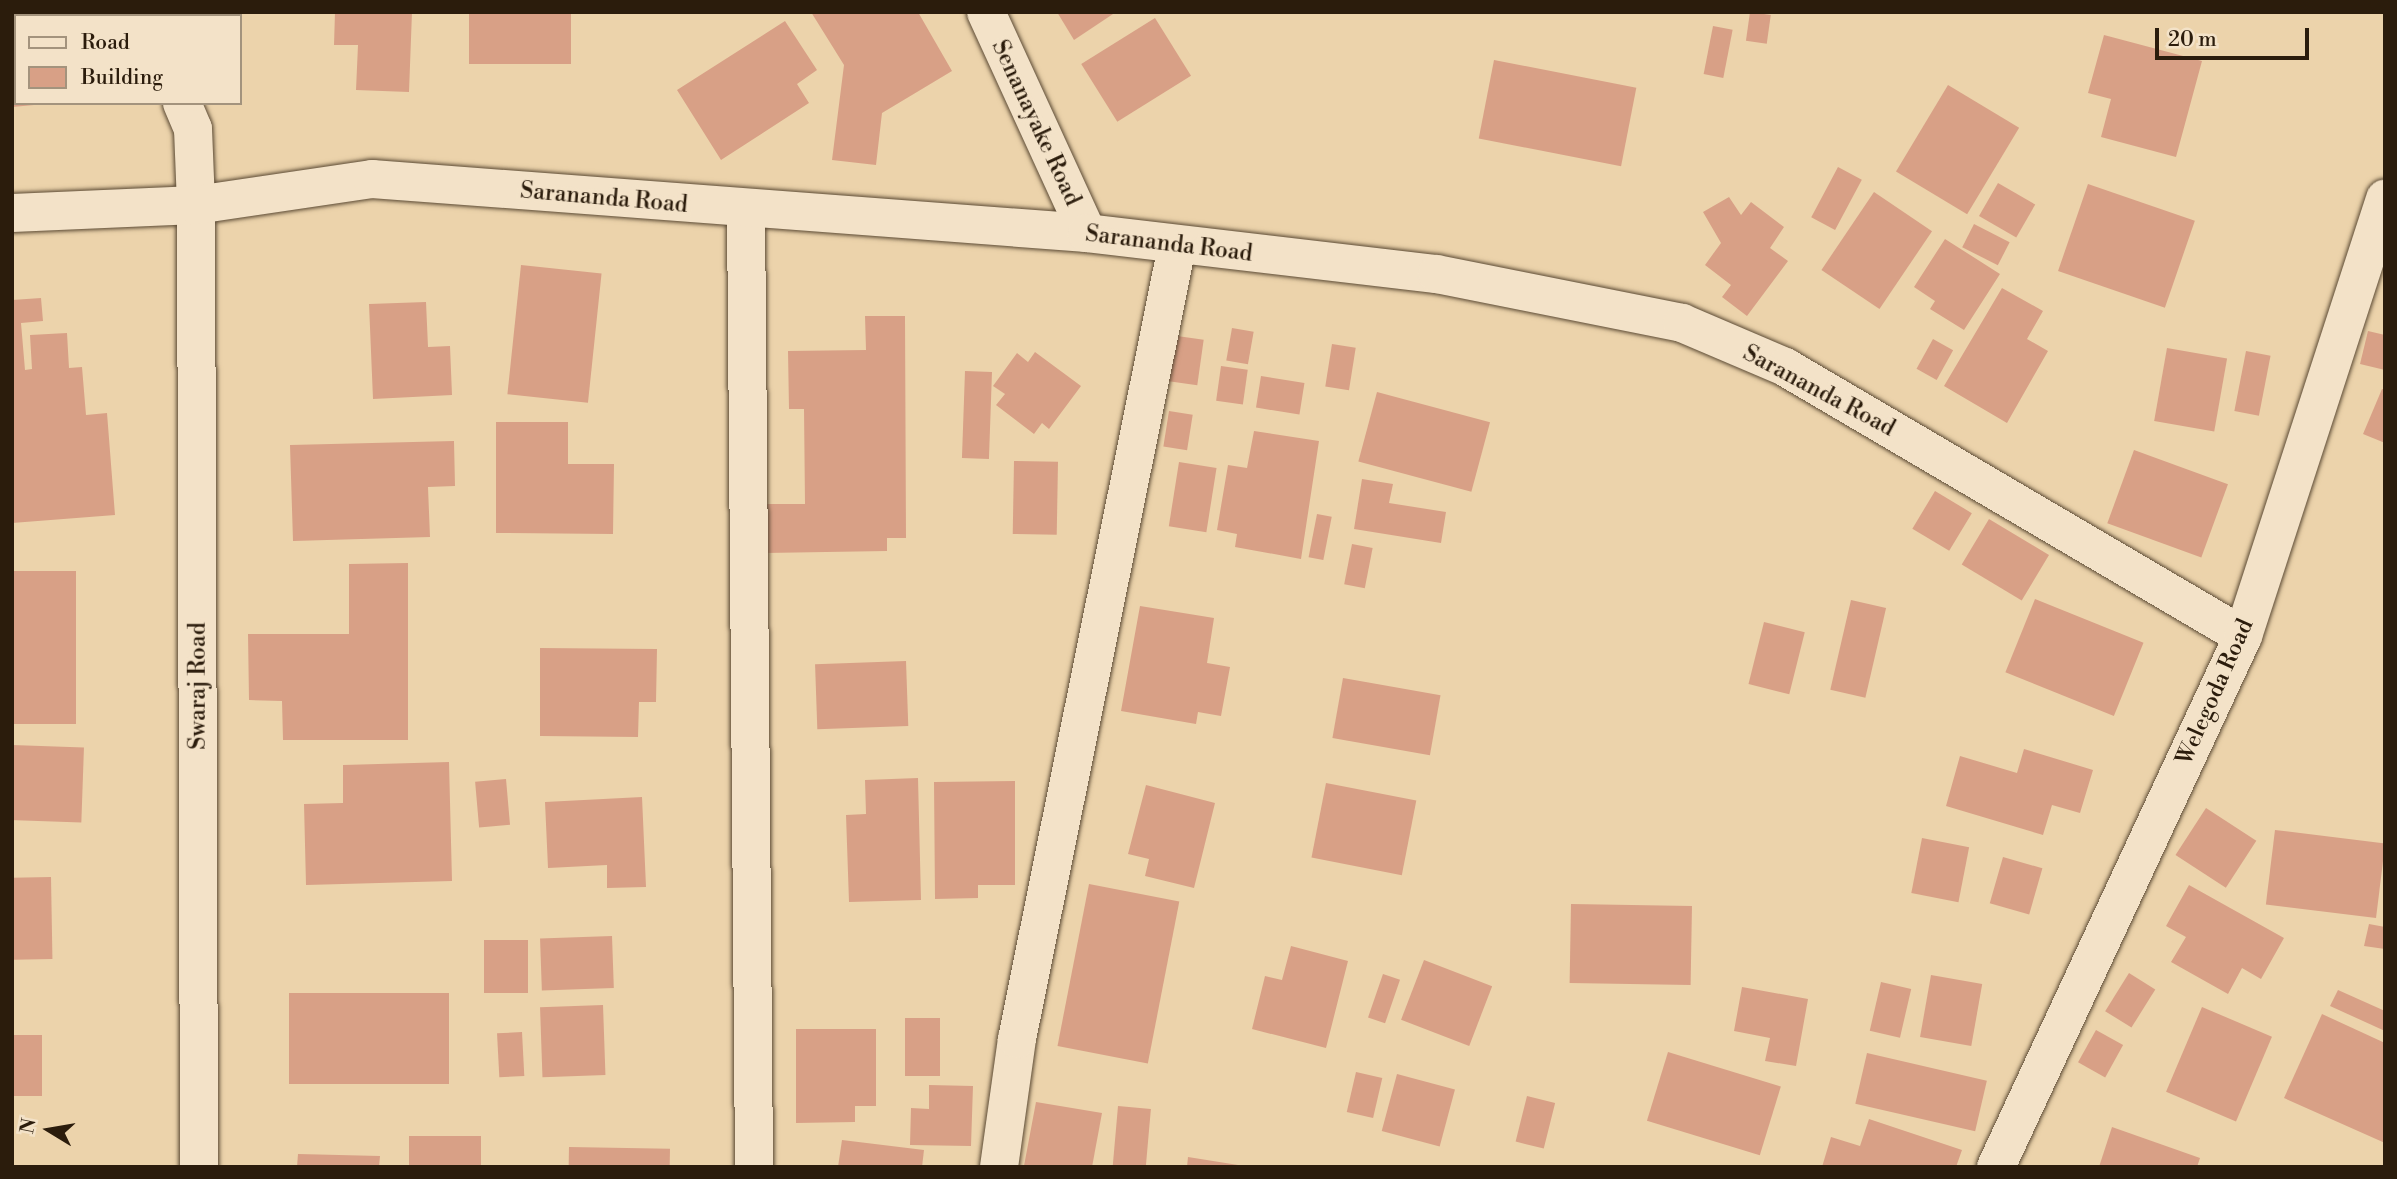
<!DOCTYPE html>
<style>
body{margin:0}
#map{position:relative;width:2397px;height:1179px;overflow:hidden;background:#ecd3ab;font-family:"Libre Bodoni",serif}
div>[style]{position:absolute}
.building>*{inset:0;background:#d8a086;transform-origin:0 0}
.roads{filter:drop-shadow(0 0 2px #5b4a34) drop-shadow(0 0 2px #5b4a34)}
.street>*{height:38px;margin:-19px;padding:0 19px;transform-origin:19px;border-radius:19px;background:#f3e2c8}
.secondary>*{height:38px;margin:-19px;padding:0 19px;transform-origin:19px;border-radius:19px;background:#f3e2c8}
span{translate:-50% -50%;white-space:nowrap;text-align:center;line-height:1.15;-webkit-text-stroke:7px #f3e2c8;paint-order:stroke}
.street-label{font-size:23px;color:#2b1c0c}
.frame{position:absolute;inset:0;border:14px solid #2b1c0c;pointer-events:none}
.legend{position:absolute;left:14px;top:14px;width:228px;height:91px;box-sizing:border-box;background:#f3e2c8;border:2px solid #a3937d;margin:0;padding:9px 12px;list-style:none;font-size:21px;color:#2b1c0c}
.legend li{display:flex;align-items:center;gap:14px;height:35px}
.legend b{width:35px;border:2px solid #a3937d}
.north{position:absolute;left:14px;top:1095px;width:70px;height:70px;-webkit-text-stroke:5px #f3e2c8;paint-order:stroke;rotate:281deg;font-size:19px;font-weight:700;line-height:28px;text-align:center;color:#2b1c0c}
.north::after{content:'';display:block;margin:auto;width:24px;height:32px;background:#2b1c0c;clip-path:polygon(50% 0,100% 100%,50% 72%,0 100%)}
.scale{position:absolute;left:2155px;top:28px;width:154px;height:32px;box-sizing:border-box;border:4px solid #2b1c0c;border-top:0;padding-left:9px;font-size:21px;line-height:24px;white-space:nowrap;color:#2b1c0c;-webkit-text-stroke:5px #f3e2c8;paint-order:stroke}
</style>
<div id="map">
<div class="building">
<div style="clip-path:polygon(12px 12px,72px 12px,72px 16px,16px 16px,16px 103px,34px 105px,12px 107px)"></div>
<div style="clip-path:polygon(335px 12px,412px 12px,409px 92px,356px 90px,358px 45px,334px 45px)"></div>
<div style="left:469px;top:12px;width:102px;height:52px"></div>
<div style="clip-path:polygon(811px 12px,918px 12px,952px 71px,882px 113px,876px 165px,832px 160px,844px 65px)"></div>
<div style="clip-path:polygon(1057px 12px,1116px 12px,1074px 40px)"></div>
<div style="left:1750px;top:12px;width:21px;height:29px;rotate:8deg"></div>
<div style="left:1155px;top:18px;width:68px;height:87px;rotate:58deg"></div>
<div style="clip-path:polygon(785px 21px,817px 70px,797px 84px,809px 103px,721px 160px,677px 90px)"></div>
<div style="left:1713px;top:26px;width:20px;height:49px;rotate:11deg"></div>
<div style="clip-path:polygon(2104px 35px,2202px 61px,2176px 157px,2101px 137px,2111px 99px,2088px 93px)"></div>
<div style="left:1494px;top:60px;width:145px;height:80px;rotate:11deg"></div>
<div style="left:1948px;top:85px;width:83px;height:101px;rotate:31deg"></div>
<div style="left:1838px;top:167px;width:27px;height:57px;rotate:28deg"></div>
<div style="left:1998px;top:183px;width:43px;height:38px;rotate:30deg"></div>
<div style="left:2088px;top:184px;width:113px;height:92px;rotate:19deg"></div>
<div style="left:1874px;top:192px;width:70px;height:94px;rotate:34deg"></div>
<div style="clip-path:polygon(1729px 197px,1741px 215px,1751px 202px,1784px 227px,1770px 248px,1788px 261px,1747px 316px,1722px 297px,1731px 285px,1705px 265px,1721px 243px,1703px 212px)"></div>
<div style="left:1974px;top:224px;width:40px;height:26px;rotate:27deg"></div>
<div style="clip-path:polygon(1945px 239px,2000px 274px,1964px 330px,1930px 309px,1935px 301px,1914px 287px)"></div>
<div style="left:521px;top:265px;width:81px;height:130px;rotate:6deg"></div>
<div style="clip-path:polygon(2002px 288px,2043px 311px,2027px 339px,2048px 351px,2007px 423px,1944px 386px)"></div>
<div style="clip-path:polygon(41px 298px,43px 321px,21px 323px,25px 370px,32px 369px,30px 335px,67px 333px,69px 368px,82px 367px,86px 415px,107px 413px,115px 515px,12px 523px,12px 300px)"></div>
<div style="clip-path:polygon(426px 302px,428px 347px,450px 346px,452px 395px,373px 399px,369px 304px)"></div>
<div style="clip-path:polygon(865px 316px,905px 316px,906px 538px,887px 538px,887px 551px,765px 553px,765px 504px,805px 504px,804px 409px,789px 409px,788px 351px,866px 350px)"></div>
<div style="left:1232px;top:328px;width:22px;height:33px;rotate:10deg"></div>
<div style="clip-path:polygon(2368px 331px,2385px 335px,2385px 370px,2360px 364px)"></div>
<div style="left:1170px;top:335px;width:34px;height:46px;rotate:8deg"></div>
<div style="left:1933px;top:339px;width:23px;height:34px;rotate:29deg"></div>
<div style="left:1332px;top:344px;width:24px;height:43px;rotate:9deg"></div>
<div style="left:2167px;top:348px;width:61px;height:74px;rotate:10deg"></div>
<div style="left:2246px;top:351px;width:25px;height:61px;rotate:11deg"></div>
<div style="clip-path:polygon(1035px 352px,1081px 386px,1049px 429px,1042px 423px,1034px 434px,996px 405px,1005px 394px,993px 386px,1017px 353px,1028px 362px)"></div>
<div style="left:1221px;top:366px;width:27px;height:35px;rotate:8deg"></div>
<div style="left:965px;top:371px;width:27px;height:87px;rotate:2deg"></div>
<div style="left:1261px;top:376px;width:44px;height:32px;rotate:9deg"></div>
<div style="clip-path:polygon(2382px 389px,2385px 390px,2385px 443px,2363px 434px)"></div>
<div style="left:1377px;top:392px;width:117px;height:72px;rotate:15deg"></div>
<div style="left:1169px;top:411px;width:24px;height:36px;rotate:9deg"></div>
<div style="clip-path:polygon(496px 422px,568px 422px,568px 464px,614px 464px,613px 534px,496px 533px)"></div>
<div style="clip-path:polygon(1254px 431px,1319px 441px,1301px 559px,1235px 547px,1237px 534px,1217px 530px,1228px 465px,1247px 468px)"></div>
<div style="clip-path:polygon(454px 441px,455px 486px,428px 487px,430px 537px,293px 541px,290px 445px)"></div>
<div style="left:2134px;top:450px;width:100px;height:78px;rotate:20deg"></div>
<div style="left:1014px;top:461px;width:44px;height:73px;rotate:1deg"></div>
<div style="left:1179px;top:462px;width:38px;height:65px;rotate:9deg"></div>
<div style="clip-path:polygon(1362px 479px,1393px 484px,1389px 503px,1446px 512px,1441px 543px,1354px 529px)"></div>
<div style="left:1935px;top:491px;width:43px;height:44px;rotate:31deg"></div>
<div style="left:1317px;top:514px;width:15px;height:44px;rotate:11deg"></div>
<div style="left:1989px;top:519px;width:70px;height:53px;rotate:31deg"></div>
<div style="left:1352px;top:544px;width:21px;height:41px;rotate:11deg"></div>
<div style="clip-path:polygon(408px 563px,408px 740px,283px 740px,282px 701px,249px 700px,248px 634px,349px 634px,349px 564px)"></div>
<div style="left:12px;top:571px;width:64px;height:153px"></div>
<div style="left:2035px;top:599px;width:117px;height:79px;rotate:22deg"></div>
<div style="left:1851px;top:600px;width:36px;height:92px;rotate:13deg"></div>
<div style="clip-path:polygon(1140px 606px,1214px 618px,1207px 663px,1230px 667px,1221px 716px,1198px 712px,1196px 724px,1121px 711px)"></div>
<div style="left:1764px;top:622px;width:42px;height:64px;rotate:14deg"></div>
<div style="clip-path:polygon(540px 648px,657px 649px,656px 702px,639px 702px,638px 737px,540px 736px)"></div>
<div style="left:906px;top:661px;width:65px;height:91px;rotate:88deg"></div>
<div style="left:1343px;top:678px;width:99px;height:61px;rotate:10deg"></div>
<div style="left:12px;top:745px;width:72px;height:75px;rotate:2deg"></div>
<div style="clip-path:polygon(2024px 749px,2093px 770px,2080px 813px,2052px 805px,2043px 835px,1946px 806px,1960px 756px,2017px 773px)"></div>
<div style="clip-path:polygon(449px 762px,452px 881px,306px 885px,304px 804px,343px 803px,343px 765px)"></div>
<div style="clip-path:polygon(918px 778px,921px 900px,849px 902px,846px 815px,866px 814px,865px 780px)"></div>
<div style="left:506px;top:779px;width:46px;height:31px;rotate:85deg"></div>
<div style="clip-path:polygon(1015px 781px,1015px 885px,978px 885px,978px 898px,935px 899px,934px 782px)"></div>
<div style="left:1326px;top:783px;width:92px;height:76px;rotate:11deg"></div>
<div style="clip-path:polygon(1146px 785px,1215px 803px,1194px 888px,1145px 876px,1149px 859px,1128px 854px)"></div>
<div style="clip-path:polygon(642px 797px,646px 887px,607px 888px,607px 865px,548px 868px,545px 802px)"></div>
<div style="left:2206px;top:808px;width:60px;height:56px;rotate:33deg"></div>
<div style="left:2275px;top:830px;width:111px;height:75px;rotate:7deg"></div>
<div style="left:1922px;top:838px;width:48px;height:56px;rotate:11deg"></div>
<div style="left:2003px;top:857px;width:41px;height:48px;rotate:16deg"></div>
<div style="left:51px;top:877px;width:82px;height:39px;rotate:89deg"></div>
<div style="left:1089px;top:884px;width:92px;height:165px;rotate:11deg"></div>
<div style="clip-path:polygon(2189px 885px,2284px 938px,2261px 979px,2242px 968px,2228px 994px,2171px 962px,2186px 937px,2166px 926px)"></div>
<div style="left:1571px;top:904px;width:121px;height:79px;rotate:1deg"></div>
<div style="clip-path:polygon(2369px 924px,2385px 927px,2385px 949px,2364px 946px)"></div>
<div style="left:612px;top:936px;width:52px;height:72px;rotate:88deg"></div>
<div style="left:528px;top:940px;width:53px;height:44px;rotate:90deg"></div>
<div style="clip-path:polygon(1291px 946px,1348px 961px,1326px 1048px,1252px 1029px,1265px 976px,1282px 980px)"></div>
<div style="left:1424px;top:960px;width:73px;height:64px;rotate:21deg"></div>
<div style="left:2129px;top:973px;width:31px;height:45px;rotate:32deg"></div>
<div style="left:1383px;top:974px;width:18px;height:46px;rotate:19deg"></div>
<div style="left:1931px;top:975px;width:52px;height:63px;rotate:10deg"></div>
<div style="left:1881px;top:982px;width:31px;height:50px;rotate:13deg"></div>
<div style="clip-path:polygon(1742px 987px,1808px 999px,1796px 1066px,1765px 1061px,1770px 1038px,1734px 1031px)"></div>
<div style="clip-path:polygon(2338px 990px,2385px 1011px,2385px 1031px,2330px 1006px)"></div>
<div style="left:449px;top:993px;width:91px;height:160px;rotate:90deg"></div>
<div style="left:603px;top:1005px;width:70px;height:63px;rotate:88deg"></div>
<div style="left:2202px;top:1007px;width:76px;height:92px;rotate:23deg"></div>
<div style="clip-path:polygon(2322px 1014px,2385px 1043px,2385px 1143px,2284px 1098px)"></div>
<div style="left:905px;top:1018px;width:35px;height:58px"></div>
<div style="clip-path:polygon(796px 1029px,876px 1029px,876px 1106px,855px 1106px,855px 1122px,796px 1123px)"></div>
<div style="left:2096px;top:1030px;width:31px;height:37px;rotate:29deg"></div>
<div style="left:522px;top:1032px;width:44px;height:25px;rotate:87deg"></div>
<div style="left:12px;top:1035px;width:30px;height:61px"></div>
<div style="left:1668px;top:1052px;width:118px;height:72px;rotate:17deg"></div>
<div style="left:1867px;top:1053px;width:123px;height:52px;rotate:13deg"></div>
<div style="left:1356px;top:1072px;width:27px;height:41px;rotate:13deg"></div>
<div style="left:1397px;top:1074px;width:60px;height:59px;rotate:15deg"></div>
<div style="clip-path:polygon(929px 1085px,973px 1086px,971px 1146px,910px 1145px,911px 1108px,929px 1109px)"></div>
<div style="left:1527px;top:1096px;width:29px;height:47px;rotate:14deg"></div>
<div style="clip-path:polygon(1036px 1102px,1102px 1113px,1092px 1167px,1024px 1166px)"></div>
<div style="left:1118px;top:1106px;width:33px;height:61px;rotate:5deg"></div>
<div style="clip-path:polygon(1869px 1119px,1962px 1150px,1956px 1167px,1822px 1167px,1831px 1137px,1860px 1146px)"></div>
<div style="clip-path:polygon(2112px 1127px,2200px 1158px,2197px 1167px,2099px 1167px)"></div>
<div style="left:409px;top:1136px;width:72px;height:31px"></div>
<div style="clip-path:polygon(842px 1140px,924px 1150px,922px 1167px,838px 1167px)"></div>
<div style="left:569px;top:1147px;width:101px;height:20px;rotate:1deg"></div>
<div style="clip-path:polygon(298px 1154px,380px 1156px,379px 1167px,297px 1167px)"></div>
<div style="clip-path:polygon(1188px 1157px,1238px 1165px,1238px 1167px,1187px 1167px)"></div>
</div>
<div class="roads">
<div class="street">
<div style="left:146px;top:12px;width:4px;rotate:76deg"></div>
<div style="left:986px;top:12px;width:243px;rotate:65.4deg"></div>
<div style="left:182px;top:103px;width:28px;rotate:67deg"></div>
<div style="left:193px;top:129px;width:76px;rotate:87.7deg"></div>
<div style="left:196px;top:205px;width:962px;rotate:89.82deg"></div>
<div style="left:746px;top:209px;width:958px;rotate:89.52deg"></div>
<div style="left:12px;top:213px;width:184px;rotate:-2.5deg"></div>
<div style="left:196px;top:205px;width:178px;rotate:-8.4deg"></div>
<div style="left:372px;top:179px;width:717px;rotate:4.32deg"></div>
<div style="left:1087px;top:233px;width:352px;rotate:6.7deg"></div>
<div style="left:1437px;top:274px;width:250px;rotate:11.3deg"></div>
<div style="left:1682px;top:323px;width:112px;rotate:23.1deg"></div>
<div style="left:1785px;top:367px;width:531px;rotate:30.43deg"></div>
<div style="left:999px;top:1167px;width:129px;rotate:-82deg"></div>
<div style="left:1017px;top:1039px;width:809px;rotate:-78.59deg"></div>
</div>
<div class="secondary">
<div style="left:1996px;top:1167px;width:586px;rotate:-65.05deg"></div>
<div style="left:2243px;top:636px;width:460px;rotate:-72deg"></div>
</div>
</div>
<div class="street-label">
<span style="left:1036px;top:123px;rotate:65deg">Senanayake Road</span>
<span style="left:604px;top:198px;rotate:5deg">Sarananda Road</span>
<span style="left:1169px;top:244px;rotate:7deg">Sarananda Road</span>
<span style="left:1819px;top:391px;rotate:28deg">Sarananda Road</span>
<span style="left:198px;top:686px;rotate:-90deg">Swaraj Road</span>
<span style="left:2215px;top:692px;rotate:-66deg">Welegoda Road</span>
</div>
<div class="frame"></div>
<ul class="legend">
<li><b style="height:9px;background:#f3e2c8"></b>Road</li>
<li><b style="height:19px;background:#d8a086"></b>Building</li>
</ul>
<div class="north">N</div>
<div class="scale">20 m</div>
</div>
